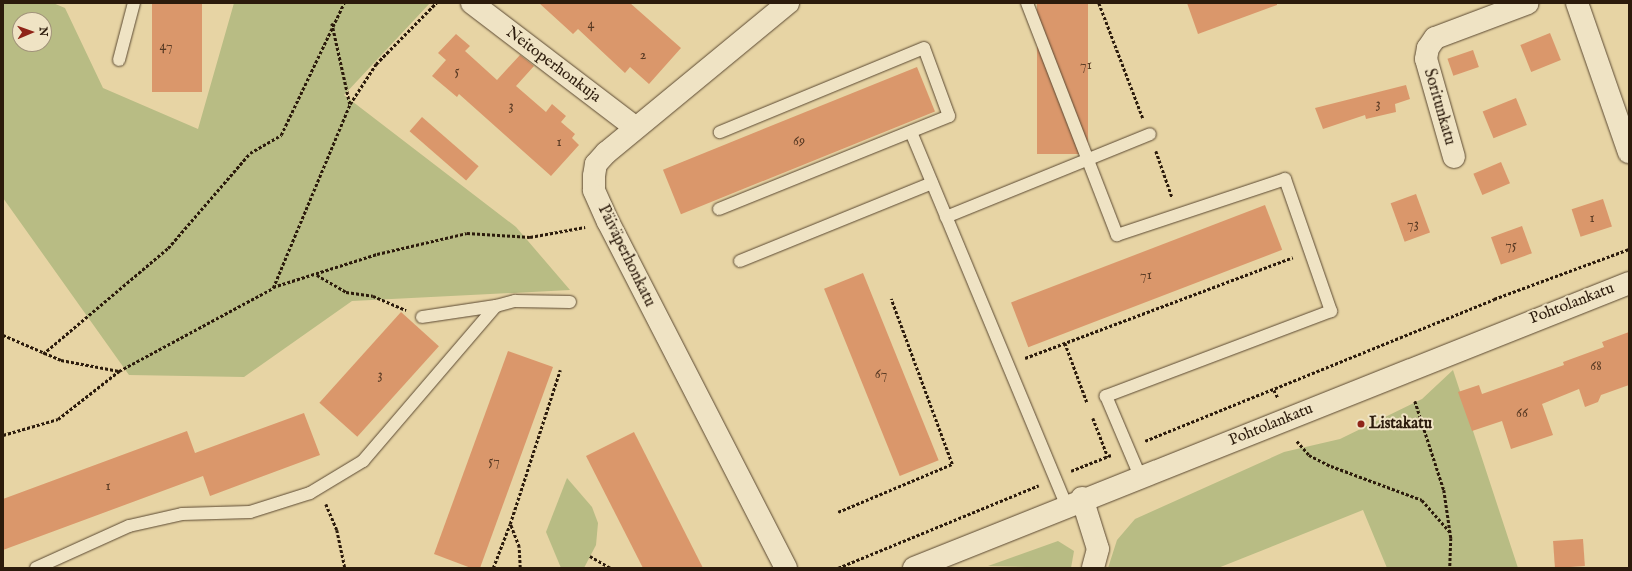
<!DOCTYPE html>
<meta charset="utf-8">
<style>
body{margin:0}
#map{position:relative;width:1632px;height:571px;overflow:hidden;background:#e7d4a4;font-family:"IM FELL English",serif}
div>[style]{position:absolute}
.green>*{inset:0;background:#b8bc84}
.building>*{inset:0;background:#da976b;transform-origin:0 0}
.path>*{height:2.5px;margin-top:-1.25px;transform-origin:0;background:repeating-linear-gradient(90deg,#2c1b0c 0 3px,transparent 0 5px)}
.roads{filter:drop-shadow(0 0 1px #5b4932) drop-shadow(0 0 1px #5b4932)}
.service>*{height:12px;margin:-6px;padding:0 6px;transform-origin:6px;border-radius:6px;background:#efe3c4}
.minor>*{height:22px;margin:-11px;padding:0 11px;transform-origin:11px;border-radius:11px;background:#efe3c4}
.secondary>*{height:22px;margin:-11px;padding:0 11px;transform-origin:11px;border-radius:11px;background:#efe3c4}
.dots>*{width:11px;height:11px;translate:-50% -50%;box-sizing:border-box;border:2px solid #efe3c4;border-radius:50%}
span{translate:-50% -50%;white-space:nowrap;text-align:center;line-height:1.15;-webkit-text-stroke:4px #efe3c4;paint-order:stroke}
.number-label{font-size:14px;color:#583a24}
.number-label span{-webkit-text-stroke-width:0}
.street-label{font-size:16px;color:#2c1b0c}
.poi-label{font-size:16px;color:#2c1b0c;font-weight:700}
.left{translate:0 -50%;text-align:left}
.frame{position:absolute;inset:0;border:4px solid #2c1b0c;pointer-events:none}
.north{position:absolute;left:12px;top:12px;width:40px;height:40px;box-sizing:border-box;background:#efe3c4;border:1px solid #a1937a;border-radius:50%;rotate:88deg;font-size:11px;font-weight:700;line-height:16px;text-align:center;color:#2c1b0c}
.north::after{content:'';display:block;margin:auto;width:14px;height:18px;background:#8f2418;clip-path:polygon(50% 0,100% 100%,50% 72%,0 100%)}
</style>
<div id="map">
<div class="green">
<div style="clip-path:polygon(evenodd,3px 3px,53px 3px,65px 8px,103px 88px,198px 129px,234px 3px,430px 3px,344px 95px,516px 227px,570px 290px,352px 301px,244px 377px,129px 375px,3px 198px,3px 3px,20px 20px,44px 20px,44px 44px,20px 44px,20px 20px)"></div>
<div style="clip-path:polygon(1453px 370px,1518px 568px,1387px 568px,1363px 510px,1218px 568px,1108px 568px,1117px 540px,1135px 519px,1284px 452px,1340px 439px,1422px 399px)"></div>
<div style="clip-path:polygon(567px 478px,592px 507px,598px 523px,596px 545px,584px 568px,561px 568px,546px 532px)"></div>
<div style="clip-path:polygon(1058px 541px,1074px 551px,1071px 568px,988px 566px)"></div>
</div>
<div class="building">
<div style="left:152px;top:3px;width:50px;height:89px"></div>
<div style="clip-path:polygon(539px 3px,630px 3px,681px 48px,649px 84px,630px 67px,625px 73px,578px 29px,573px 34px)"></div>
<div style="left:1037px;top:3px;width:51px;height:151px"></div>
<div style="clip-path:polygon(1187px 3px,1277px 3px,1277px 5px,1198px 34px)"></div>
<div style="left:1550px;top:33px;width:29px;height:32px;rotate:68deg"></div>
<div style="clip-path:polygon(456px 34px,470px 46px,465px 51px,497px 80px,520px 55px,534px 66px,516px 86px,546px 112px,552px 104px,566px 116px,561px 122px,575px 134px,572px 138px,579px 145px,551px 176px,459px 94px,457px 97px,432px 76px,446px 60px,438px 53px)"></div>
<div style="left:1473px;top:50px;width:18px;height:27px;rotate:71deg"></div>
<div style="left:917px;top:67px;width:48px;height:274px;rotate:68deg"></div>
<div style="clip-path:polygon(1406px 85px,1410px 99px,1395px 104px,1396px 112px,1366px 119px,1365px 115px,1323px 129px,1315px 108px)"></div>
<div style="left:1516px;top:98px;width:29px;height:36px;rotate:68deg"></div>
<div style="left:422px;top:117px;width:75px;height:19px;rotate:41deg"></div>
<div style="left:1501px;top:162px;width:23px;height:30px;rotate:67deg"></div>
<div style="left:1416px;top:194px;width:41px;height:27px;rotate:70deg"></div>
<div style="left:1603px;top:199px;width:29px;height:33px;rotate:72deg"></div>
<div style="left:1265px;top:205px;width:48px;height:272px;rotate:69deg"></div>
<div style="left:1522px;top:226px;width:29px;height:33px;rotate:70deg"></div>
<div style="left:863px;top:273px;width:202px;height:42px;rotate:68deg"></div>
<div style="left:401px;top:312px;width:51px;height:122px;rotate:42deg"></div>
<div style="clip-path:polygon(1629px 332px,1629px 385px,1601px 395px,1598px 402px,1585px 407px,1579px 389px,1542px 404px,1553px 435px,1511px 449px,1502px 421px,1472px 431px,1458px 392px,1479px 385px,1482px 394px,1564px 365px,1563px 362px,1604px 347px,1602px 342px)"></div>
<div style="clip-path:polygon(508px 351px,553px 367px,480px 568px,471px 568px,434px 554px)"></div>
<div style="clip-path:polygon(304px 413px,320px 455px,210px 496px,203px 476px,3px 550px,3px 499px,187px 431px,195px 453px)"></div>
<div style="clip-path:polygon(634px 432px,703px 568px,643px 568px,586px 456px)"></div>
<div style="left:1583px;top:539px;width:27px;height:30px;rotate:86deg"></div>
</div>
<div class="path">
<div style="left:1099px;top:3px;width:123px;rotate:69.1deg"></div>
<div style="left:332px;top:23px;width:83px;rotate:77.5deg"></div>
<div style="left:1156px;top:151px;width:49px;rotate:70.8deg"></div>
<div style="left:317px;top:275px;width:34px;rotate:30deg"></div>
<div style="left:346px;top:292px;width:27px;rotate:8deg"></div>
<div style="left:373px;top:296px;width:36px;rotate:23deg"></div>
<div style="left:273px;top:287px;width:109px;rotate:-17.6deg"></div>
<div style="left:377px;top:254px;width:92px;rotate:-13.1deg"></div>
<div style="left:467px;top:233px;width:63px;rotate:3.6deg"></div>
<div style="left:530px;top:237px;width:56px;rotate:-10.3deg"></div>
<div style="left:3px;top:335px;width:63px;rotate:23.3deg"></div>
<div style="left:61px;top:360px;width:59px;rotate:10.7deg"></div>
<div style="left:1065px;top:343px;width:63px;rotate:69.6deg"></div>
<div style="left:43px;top:354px;width:164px;rotate:-40.3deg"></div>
<div style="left:168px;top:248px;width:125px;rotate:-49.2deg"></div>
<div style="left:250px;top:153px;width:36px;rotate:-30deg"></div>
<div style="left:281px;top:135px;width:146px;rotate:-64.5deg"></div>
<div style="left:1025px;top:358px;width:286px;rotate:-20.6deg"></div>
<div style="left:1274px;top:390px;width:9px;rotate:63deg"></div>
<div style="left:1415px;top:401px;width:94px;rotate:72deg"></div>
<div style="left:1444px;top:490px;width:49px;rotate:81.7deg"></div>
<div style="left:1451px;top:538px;width:30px;rotate:92deg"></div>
<div style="left:1093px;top:418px;width:42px;rotate:69deg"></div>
<div style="left:3px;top:435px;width:57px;rotate:-16.2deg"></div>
<div style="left:58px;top:419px;width:78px;rotate:-38.2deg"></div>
<div style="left:119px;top:371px;width:175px;rotate:-28.3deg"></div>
<div style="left:273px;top:288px;width:199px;rotate:-67.3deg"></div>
<div style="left:350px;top:104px;width:48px;rotate:-57deg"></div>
<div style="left:376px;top:64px;width:86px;rotate:-45.5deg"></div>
<div style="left:1145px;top:441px;width:377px;rotate:-22.1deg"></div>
<div style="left:1494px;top:299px;width:144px;rotate:-20.3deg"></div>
<div style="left:1297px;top:441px;width:18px;rotate:49deg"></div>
<div style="left:1309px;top:455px;width:25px;rotate:27deg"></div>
<div style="left:1331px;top:466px;width:97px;rotate:20.5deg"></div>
<div style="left:1422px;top:500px;width:43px;rotate:48.8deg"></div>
<div style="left:1071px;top:471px;width:43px;rotate:-21.8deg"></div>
<div style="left:326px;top:504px;width:28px;rotate:67deg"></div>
<div style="left:337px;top:530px;width:39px;rotate:78deg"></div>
<div style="left:838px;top:512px;width:124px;rotate:-22.8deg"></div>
<div style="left:952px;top:464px;width:176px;rotate:-110.3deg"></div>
<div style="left:590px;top:556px;width:24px;rotate:30deg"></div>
<div style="left:493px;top:568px;width:47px;rotate:-68.9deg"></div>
<div style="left:520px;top:568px;width:21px;rotate:-93deg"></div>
<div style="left:519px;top:547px;width:25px;rotate:-111deg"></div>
<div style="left:510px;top:524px;width:162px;rotate:-72deg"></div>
<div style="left:838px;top:568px;width:217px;rotate:-22.4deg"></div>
</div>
<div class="roads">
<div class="service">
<div style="left:1027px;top:3px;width:249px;rotate:68.8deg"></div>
<div style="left:1117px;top:235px;width:177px;rotate:-18.4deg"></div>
<div style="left:1285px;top:179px;width:140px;rotate:70.8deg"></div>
<div style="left:1331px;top:311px;width:241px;rotate:159.3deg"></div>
<div style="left:1106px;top:396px;width:87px;rotate:67deg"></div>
<div style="left:119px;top:60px;width:59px;rotate:-75.3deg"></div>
<div style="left:911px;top:132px;width:404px;rotate:67.4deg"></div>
<div style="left:719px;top:209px;width:248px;rotate:-22deg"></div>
<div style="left:949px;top:116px;width:72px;rotate:-110.2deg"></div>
<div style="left:924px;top:48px;width:221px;rotate:157.6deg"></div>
<div style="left:946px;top:217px;width:220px;rotate:-22.1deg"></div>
<div style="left:740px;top:261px;width:207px;rotate:-22.1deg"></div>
<div style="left:422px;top:317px;width:75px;rotate:-8.5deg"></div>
<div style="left:36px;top:568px;width:102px;rotate:-24.3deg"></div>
<div style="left:129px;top:526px;width:54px;rotate:-12.8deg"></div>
<div style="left:182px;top:514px;width:68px;rotate:-1.7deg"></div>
<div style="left:250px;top:512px;width:63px;rotate:-17.6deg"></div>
<div style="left:310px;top:493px;width:62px;rotate:-31.1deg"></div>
<div style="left:363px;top:461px;width:204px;rotate:-49.4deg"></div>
<div style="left:496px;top:306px;width:20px;rotate:-15deg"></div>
<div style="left:515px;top:301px;width:55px;rotate:1deg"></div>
</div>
<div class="minor">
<div style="left:472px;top:3px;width:205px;rotate:37.3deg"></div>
<div style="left:1577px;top:3px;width:158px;rotate:70.8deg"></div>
<div style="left:1454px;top:157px;width:102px;rotate:-105.9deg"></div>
<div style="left:1426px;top:59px;width:11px;rotate:-80deg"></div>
<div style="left:1428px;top:48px;width:12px;rotate:-55deg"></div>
<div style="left:1435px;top:38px;width:99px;rotate:-20.6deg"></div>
<div style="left:1082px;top:498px;width:53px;rotate:72.6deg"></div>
<div style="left:1098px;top:549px;width:20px;rotate:105deg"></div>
<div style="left:786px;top:568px;width:389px;rotate:-117.2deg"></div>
<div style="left:608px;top:222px;width:35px;rotate:-114deg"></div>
<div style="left:594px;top:190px;width:14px;rotate:-90deg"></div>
<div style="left:594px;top:176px;width:12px;rotate:-81deg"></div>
<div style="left:596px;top:164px;width:15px;rotate:-48deg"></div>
<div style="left:606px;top:153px;width:236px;rotate:-39.5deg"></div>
</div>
<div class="secondary">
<div style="left:914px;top:568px;width:770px;rotate:-21.73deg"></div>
</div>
</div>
<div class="dots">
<div style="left:1361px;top:424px;background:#8f2418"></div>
</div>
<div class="number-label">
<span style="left:591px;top:24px">4</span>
<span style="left:166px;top:46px">47</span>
<span style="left:643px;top:55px">2</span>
<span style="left:1086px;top:65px">71</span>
<span style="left:457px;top:71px">5</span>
<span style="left:1378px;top:104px">3</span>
<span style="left:511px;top:106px">3</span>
<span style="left:799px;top:141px">69</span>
<span style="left:559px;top:142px">1</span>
<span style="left:1592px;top:218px">1</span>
<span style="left:1413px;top:224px">73</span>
<span style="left:1511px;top:245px">75</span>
<span style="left:1146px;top:275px">71</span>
<span style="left:1596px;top:366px">68</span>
<span style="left:881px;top:374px">67</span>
<span style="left:380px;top:375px">3</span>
<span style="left:1522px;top:413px">66</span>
<span style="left:494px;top:461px">57</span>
<span style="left:108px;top:486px">1</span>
</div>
<div class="street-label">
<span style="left:553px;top:65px;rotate:37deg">Neitoperhonkuja</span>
<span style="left:1439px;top:107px;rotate:74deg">Soritunkatu</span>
<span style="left:626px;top:256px;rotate:64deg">Päiväperhonkatu</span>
<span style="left:1572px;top:304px;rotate:-21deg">Pohtolankatu</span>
<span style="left:1271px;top:425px;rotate:-22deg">Pohtolankatu</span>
</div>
<div class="poi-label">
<span class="left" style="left:1369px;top:424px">Listakatu</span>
</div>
<div class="frame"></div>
<div class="north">N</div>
</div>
